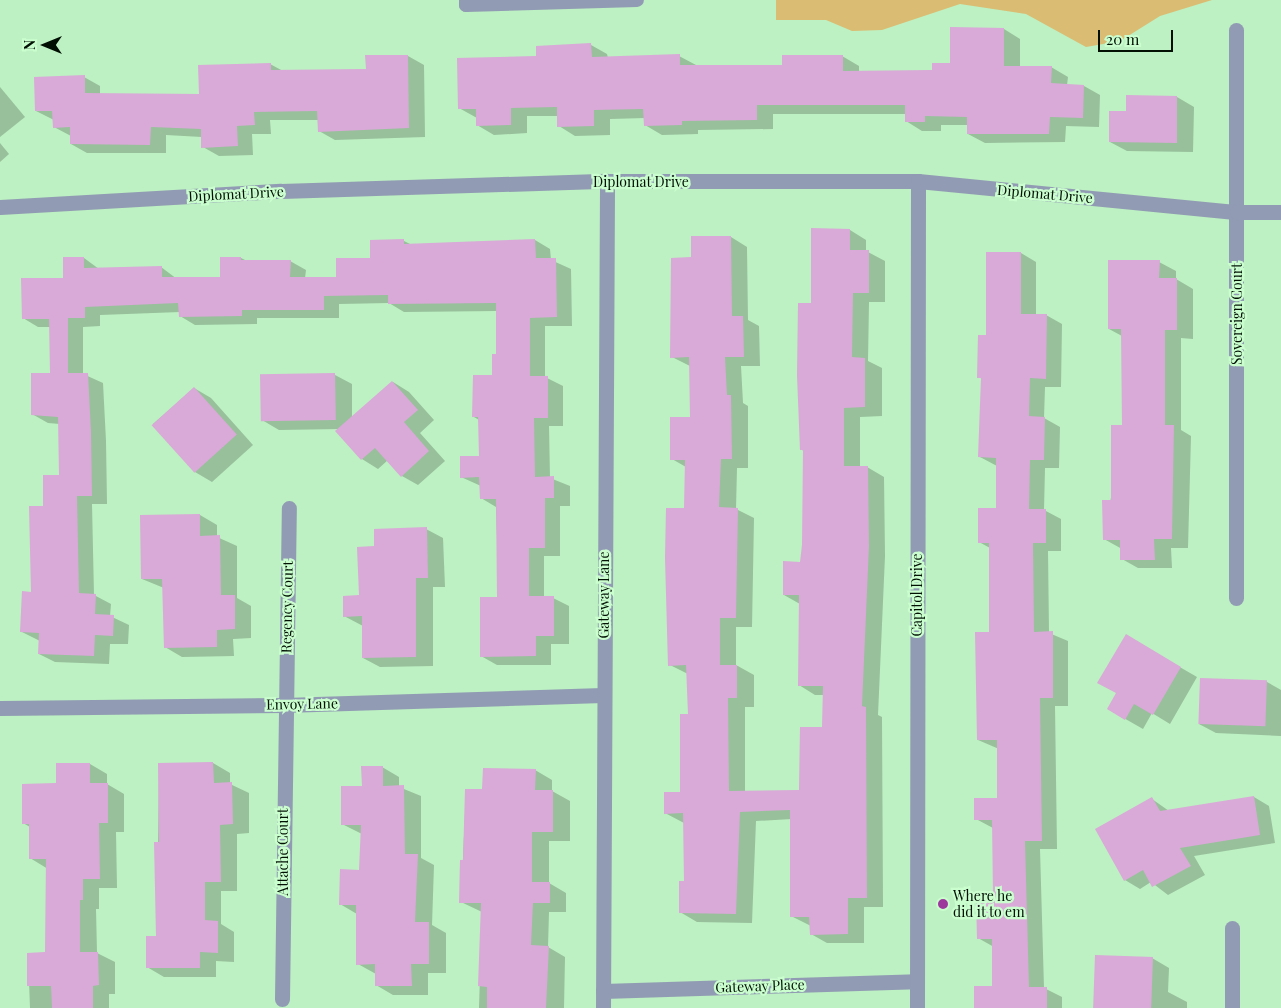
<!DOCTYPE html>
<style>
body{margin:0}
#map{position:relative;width:1281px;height:1008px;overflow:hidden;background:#bdf0c2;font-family:"Playfair Display",serif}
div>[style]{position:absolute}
.green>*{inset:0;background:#dabc72}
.shadow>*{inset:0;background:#0003}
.building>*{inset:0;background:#d9a9d7;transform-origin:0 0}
.service>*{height:14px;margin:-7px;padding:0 7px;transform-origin:7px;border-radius:7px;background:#919bb3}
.minor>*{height:15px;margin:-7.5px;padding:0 7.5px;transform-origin:7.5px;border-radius:7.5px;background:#919bb3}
.dots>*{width:14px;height:14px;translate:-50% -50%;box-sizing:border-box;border:2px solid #cafecf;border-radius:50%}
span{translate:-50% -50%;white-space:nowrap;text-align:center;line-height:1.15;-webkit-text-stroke:4.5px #cafecf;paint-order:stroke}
.street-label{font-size:14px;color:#011003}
.poi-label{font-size:14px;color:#011003}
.left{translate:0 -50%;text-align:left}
.north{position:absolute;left:20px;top:20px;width:50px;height:50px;-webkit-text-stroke:4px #cafecf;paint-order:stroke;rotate:270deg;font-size:14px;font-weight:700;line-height:20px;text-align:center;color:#011003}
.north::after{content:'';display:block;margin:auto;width:18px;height:22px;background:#011003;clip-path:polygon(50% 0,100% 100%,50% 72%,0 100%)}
.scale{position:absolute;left:1098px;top:30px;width:75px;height:22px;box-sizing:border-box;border:2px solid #011003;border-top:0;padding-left:6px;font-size:15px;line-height:18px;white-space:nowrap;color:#011003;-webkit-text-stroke:4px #cafecf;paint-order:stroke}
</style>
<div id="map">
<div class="green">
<div style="clip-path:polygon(776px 0,1212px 0,1160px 16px,1120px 41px,1086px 47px,1026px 14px,960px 4px,882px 30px,852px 31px,826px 20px,776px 20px)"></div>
</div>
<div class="shadow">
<div style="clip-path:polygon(951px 29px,1004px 29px,1020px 39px,1020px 67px,1051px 67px,1068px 77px,1067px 85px,1084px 86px,1100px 95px,1099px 127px,1066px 126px,1065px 142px,985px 143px,968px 134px,968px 125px,941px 125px,941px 131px,922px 131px,906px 121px,906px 114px,773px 114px,773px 129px,698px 130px,698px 134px,662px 135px,645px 125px,645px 118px,610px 119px,610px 135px,575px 136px,559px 126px,558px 116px,527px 116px,527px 133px,494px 135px,477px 125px,477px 118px,459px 108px,538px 58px,537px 47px,591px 45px,607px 54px,608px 58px,679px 56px,696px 65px,783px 66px,842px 56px,859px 66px,859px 72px,933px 71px,951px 64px)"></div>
<div style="clip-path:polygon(408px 56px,424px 65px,425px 137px,335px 140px,319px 131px,319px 120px,270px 120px,271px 134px,252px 134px,253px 155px,219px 156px,203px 147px,202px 137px,166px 135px,166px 153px,87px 153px,71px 144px,71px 136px,54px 127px,54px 120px,36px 111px,84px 77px,100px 86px,100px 94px,201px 95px,270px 64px,283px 71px,367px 71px)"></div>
<div style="clip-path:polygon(0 87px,25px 117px,0 137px)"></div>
<div style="clip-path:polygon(1177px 97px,1194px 107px,1193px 152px,1127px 151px,1110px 142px,1127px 112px)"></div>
<div style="clip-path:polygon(0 143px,9px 154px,0 162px)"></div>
<div style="clip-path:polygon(850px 230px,866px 240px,866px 251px,885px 261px,885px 302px,869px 302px,868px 361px,882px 368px,882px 416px,860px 417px,860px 467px,867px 467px,884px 477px,885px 556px,878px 715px,882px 717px,883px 907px,864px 907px,864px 943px,827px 943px,811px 934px,811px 926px,791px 916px,792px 819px,756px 821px,752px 923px,697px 922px,680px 912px,685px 882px,684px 823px,665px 813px,681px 793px,690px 715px,688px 674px,670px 665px,685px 509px,686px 467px,672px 459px,692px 418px,690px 366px,672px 357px,692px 259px,731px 237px,747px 247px,748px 320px,759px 326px,760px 366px,741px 366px,743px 403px,748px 406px,748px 468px,737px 468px,736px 509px,754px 518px,752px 627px,736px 627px,736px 665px,754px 675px,754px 707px,745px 707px,745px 792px,800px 791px,823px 728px,824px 695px,815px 695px,799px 685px,800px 604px,784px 595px,801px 563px,803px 545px,804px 451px,802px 450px,812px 304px)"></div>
<div style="clip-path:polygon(535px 240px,550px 249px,551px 260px,571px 269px,572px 326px,545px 326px,545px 377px,563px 386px,563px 426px,549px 426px,550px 478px,570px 486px,570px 506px,560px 506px,560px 556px,544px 556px,544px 598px,553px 598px,569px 606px,569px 644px,551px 644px,551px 665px,497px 665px,481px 656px,499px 598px,496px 507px,481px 498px,481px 486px,461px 477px,480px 457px,479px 420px,474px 417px,493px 376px,498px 355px,497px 311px,404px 312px,389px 303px,339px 304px,339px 318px,257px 318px,257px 324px,195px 325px,180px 316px,180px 312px,100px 315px,100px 326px,83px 327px,83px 374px,103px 383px,106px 441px,107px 504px,92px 504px,94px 595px,111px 604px,110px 616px,129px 625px,128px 644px,110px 644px,109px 664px,55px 662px,39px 654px,40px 641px,22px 632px,32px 593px,45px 507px,60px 476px,60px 424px,48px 423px,32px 414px,51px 374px,50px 327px,38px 327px,23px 318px,84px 258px,99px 269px,161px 267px,177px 279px,222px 278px,241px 258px,247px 261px,290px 261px,306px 270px,305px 278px,337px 278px,404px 241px,412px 245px)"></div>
<div style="clip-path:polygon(1021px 253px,1036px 262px,1036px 315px,1046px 315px,1062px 324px,1061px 387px,1045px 387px,1044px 418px,1060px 427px,1059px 468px,1045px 468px,1044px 510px,1061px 519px,1061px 551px,1048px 551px,1049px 633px,1068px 641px,1068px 706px,1055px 706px,1057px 849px,1040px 849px,1044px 988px,1062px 997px,1062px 1008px,975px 1008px,994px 987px,994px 947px,978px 938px,994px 898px,993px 828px,976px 819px,999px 799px,999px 749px,978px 740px,990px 633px,990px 548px,979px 542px,997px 510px,997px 466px,980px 457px,982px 379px,979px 377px,987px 337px)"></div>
<div style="clip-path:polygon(1159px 262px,1176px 271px,1176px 279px,1193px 289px,1193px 339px,1181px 338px,1181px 430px,1191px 436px,1188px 548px,1171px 548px,1172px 568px,1138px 568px,1122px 559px,1122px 549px,1104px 539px,1123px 426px,1122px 336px,1109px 329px)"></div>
<div style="clip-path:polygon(335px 375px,352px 384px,352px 418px,393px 382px,409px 392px,434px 420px,420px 433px,445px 461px,418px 485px,402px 476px,388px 460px,378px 469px,362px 459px,340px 429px,279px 430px,262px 420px)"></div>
<div style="clip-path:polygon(194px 388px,211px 398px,253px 445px,212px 482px,195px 472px,153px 424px)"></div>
<div style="clip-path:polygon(200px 515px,217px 525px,217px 537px,237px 546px,237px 598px,251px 606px,251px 638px,233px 639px,234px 656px,182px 657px,165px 647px,164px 588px,142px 579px)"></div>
<div style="clip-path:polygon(426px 529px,443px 538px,445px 587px,433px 587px,433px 666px,380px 667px,363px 658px,363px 626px,344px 616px,360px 597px,375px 547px)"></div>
<div style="clip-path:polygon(1126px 636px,1197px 677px,1170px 724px,1152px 713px,1143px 729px,1108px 709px,1118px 693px)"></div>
<div style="clip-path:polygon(1201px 679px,1267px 682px,1281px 690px,1281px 736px,1216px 733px,1199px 724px)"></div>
<div style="clip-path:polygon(213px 763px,230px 773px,230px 784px,249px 793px,249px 833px,237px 834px,237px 891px,221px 891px,221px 924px,234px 932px,234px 962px,216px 961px,216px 977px,164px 977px,147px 967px,157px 937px,159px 764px)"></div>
<div style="clip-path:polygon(90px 764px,107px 774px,107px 784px,124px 794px,124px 832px,116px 832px,117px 888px,99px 888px,99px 909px,96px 909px,97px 953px,115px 962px,115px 994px,109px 994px,109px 1008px,30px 1008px,28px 954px,46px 954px,48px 869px,30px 858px,30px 827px,23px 823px,57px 784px)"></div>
<div style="clip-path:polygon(382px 767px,399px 777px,399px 787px,421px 796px,421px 858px,434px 865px,432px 925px,446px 933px,446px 973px,428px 973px,428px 995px,393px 995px,376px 985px,376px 974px,358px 964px,357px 914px,340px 904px,360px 871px,362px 834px,342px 824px,363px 787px)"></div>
<div style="clip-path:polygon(535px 770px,552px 780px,552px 791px,570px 801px,570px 841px,549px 841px,549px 883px,566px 893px,566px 912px,549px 912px,548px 947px,565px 957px,564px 1008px,479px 1008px,482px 912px,461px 902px,466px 790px,483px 791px)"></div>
<div style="clip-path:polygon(1254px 797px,1269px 806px,1275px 843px,1194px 856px,1205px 875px,1168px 895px,1151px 882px,1140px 889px,1125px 880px,1152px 799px,1169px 811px)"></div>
<div style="clip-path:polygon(1152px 958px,1169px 968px,1168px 992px,1187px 1002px,1187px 1008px,1095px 1008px)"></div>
</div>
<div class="building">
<div style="clip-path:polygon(950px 27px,1004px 28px,1004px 66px,1052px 66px,1051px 83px,1084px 85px,1083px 118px,1050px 117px,1049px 134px,967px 134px,967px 117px,925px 116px,925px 122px,905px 122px,905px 105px,757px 105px,757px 120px,682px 121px,682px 125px,644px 126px,643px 109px,594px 110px,594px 126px,557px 127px,557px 107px,511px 108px,511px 125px,476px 126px,476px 109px,458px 109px,457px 58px,536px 56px,536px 46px,591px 43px,592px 57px,680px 54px,680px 65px,782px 65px,782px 55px,843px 55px,843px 71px,932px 70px,932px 63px,950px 63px)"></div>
<div style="clip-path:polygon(365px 55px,408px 55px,409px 128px,318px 132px,317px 111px,254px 112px,255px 125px,237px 126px,238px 146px,201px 148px,201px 129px,151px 127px,150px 145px,70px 144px,70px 127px,53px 128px,52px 111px,35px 111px,34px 77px,85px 75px,85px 93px,199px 94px,198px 65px,271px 63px,271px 70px,366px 69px)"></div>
<div style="clip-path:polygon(1126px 95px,1177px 96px,1177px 143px,1109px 142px,1109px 111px,1126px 111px)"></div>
<div style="clip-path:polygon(811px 228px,850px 229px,850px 250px,869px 250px,869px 293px,853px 293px,852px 357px,865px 358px,865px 407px,844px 408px,844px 466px,868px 466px,869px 546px,862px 706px,866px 707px,867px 898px,848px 898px,848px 934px,810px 935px,809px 917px,790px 917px,790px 810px,740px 812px,736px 914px,679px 913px,679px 881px,684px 881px,683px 813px,664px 814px,664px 792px,680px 792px,680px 714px,688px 714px,686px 665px,668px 666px,665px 558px,666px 508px,684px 508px,685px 460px,670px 460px,670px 417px,690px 417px,689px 357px,670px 358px,671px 258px,691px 257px,691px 236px,731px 236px,732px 316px,743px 316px,744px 357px,725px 357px,727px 395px,731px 395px,732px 459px,721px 459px,719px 507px,738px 508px,736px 618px,720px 618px,720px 665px,737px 665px,737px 698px,728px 698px,729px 791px,799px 790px,800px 727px,822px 727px,823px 686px,798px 686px,799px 595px,783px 595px,783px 561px,800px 562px,802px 545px,803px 450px,800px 450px,797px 375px,798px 303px,811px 303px)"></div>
<div style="clip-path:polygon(404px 239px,404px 244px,535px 239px,536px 258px,556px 258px,557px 317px,530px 318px,530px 376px,548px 376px,548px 418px,534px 418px,535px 477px,554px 476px,554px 498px,545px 498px,545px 548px,529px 548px,529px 596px,554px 596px,554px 636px,536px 636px,536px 656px,480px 657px,480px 597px,497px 597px,496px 499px,480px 499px,479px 477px,460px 478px,460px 456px,479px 456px,478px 417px,472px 417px,473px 375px,492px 375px,492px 354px,496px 354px,496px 303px,388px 304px,388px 295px,324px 296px,324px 310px,242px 310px,242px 316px,179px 317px,178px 303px,85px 307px,85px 318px,68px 318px,68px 373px,88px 373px,91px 432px,92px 496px,77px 496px,79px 593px,96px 594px,95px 614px,114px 615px,113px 636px,95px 635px,94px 656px,38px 654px,39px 633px,20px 632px,22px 591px,31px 592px,29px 506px,43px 506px,43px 475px,59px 475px,58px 417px,31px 415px,31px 373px,50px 373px,49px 319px,22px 319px,21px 278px,63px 278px,63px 257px,84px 257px,84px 268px,162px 266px,162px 277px,220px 277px,220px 257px,241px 257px,241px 260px,291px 260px,290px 277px,336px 277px,336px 258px,370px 258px,370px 240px)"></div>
<div style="clip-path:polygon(986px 252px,1021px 252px,1021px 314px,1047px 314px,1046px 379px,1030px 378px,1029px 416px,1045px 417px,1044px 460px,1030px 460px,1029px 509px,1046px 509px,1046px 543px,1033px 543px,1034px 632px,1053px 631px,1053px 698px,1040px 698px,1042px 841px,1025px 841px,1029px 987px,1047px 987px,1047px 1008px,974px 1008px,974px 986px,992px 986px,992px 939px,977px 939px,976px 897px,993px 896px,992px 820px,974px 820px,974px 798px,997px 798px,997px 740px,977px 740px,975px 632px,989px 632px,989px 543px,978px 543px,978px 508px,996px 508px,996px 458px,978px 457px,981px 378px,977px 378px,978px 335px,986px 335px)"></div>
<div style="clip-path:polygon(1108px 260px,1160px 260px,1159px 278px,1177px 278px,1177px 330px,1165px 330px,1165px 425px,1174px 425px,1172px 539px,1154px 539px,1155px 560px,1120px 560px,1120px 540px,1103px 540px,1102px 500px,1111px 500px,1111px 425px,1122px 425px,1121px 329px,1108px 329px)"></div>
<div style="left:335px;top:373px;width:47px;height:75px;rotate:89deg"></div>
<div style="clip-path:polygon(392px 381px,418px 410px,404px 422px,429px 451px,401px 477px,375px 448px,361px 460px,335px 431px)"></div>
<div style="left:194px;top:387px;width:64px;height:57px;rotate:48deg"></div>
<div style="clip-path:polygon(200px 514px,200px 536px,220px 535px,221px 595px,235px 595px,235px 629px,217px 630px,217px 647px,164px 648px,162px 579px,141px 579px,140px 515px)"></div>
<div style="clip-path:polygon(427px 527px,428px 578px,416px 578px,416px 657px,362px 658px,362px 616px,343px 617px,343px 596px,359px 595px,357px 547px,374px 546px,374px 529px)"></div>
<div style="clip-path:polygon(1126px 634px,1181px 667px,1153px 715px,1134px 704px,1125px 720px,1107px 709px,1116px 693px,1097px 683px)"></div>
<div style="left:1200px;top:678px;width:67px;height:46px;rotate:2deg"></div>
<div style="clip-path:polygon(213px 762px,214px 783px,232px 782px,233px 824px,220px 825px,221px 882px,205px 882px,205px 920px,218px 921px,218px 953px,200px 952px,200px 968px,146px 968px,146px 936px,156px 936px,154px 842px,159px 842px,158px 763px)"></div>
<div style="clip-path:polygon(56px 763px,90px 763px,90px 783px,108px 783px,108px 823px,99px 823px,100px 879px,83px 879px,83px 900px,80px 900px,80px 952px,98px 952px,99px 985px,93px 986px,93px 1008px,52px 1008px,51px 986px,27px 986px,27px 953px,45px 952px,46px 859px,29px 859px,29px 824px,22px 824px,22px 784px,56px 783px)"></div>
<div style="clip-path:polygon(361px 766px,383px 766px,383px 786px,404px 785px,405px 854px,418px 854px,415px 922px,429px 922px,429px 964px,411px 964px,412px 986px,375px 986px,375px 964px,356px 965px,356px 905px,339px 905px,340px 869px,359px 870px,361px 825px,341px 825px,341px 786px,362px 786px)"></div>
<div style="clip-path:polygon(483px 768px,536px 769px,535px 790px,553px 790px,553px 832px,532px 832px,532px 882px,550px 882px,550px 903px,533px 903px,531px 945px,549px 946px,546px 1008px,487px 1008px,487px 987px,478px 986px,481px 903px,459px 903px,460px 860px,463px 860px,465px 789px,482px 789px)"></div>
<div style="clip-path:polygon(1254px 796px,1260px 835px,1180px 848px,1191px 866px,1152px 887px,1143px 870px,1124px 881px,1095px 829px,1152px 797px,1160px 811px)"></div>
<div style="left:1095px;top:955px;width:58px;height:53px;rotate:2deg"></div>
</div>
<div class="service">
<div style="left:466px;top:0;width:5px;rotate:90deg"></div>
<div style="left:466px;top:5px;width:171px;rotate:-1.7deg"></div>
</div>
<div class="minor">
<div style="left:1236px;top:30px;width:568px;rotate:90deg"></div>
<div style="left:0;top:207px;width:281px;rotate:-3.3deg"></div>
<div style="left:281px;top:191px;width:326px;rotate:-1.8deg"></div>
<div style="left:607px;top:181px;width:311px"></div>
<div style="left:918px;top:181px;width:321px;rotate:5.6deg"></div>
<div style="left:1237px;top:212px;width:44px"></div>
<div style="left:0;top:708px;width:284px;rotate:-0.6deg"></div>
<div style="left:284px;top:705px;width:319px;rotate:-1.8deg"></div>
<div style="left:603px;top:991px;width:313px;rotate:-1.8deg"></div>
<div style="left:282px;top:999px;width:491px;rotate:-89.2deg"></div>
<div style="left:603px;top:1008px;width:827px;rotate:-89.72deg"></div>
<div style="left:917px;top:1008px;width:827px;rotate:-89.93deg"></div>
<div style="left:1232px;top:1008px;width:80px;rotate:-90deg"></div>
</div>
<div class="dots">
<div style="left:943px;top:904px;background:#9d389d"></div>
</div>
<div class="street-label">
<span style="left:641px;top:182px">Diplomat Drive</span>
<span style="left:236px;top:194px;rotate:-3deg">Diplomat Drive</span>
<span style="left:1045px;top:194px;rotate:5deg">Diplomat Drive</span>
<span style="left:1237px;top:314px;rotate:-90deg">Sovereign Court</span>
<span style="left:604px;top:595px;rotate:-90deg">Gateway Lane</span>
<span style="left:917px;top:595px;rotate:-90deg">Capitol Drive</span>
<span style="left:287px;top:607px;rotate:-89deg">Regency Court</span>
<span style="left:302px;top:704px;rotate:-1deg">Envoy Lane</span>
<span style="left:283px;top:852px;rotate:-90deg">Attache Court</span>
<span style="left:760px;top:986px;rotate:-2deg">Gateway Place</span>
</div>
<div class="poi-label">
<span class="left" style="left:953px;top:904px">Where he<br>did it to em</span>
</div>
<div class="north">N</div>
<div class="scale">20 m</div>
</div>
